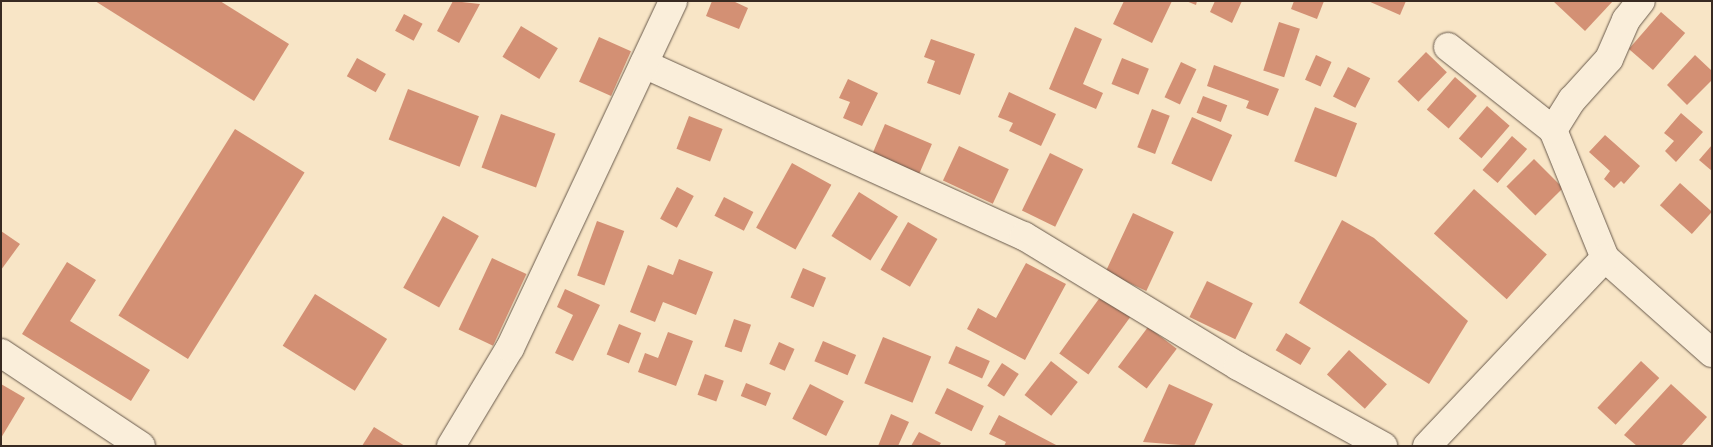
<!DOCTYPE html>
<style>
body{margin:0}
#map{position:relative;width:1713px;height:447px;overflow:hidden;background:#f8e5c6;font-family:"IM FELL DW Pica",serif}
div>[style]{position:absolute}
.building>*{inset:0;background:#d39074;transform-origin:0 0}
.roads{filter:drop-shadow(0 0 1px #68594b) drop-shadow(0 0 1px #68594b)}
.minor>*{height:28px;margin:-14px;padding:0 14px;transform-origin:14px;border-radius:14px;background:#faeeda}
span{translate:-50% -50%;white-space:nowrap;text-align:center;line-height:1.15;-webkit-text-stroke:5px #faeeda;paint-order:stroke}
.frame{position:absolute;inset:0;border:2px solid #382a22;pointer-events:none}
</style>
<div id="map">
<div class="building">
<div style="clip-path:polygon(95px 1px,220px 1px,289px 44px,254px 101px)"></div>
<div style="clip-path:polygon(453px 1px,480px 4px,459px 43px,437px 31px)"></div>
<div style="clip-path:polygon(712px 1px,733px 1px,748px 8px,739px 29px,706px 16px)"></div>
<div style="clip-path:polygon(1124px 1px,1172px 1px,1152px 43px,1113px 24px)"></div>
<div style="clip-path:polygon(1186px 1px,1197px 1px,1196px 5px)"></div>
<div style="clip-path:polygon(1215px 1px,1242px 1px,1232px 23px,1210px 12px)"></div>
<div style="clip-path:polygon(1294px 1px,1324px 1px,1317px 19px,1291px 9px)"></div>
<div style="clip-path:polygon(1368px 1px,1406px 1px,1400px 15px)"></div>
<div style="clip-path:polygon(1553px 1px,1613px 1px,1585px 31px)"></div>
<div style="left:1661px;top:12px;width:32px;height:49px;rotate:41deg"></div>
<div style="left:404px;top:14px;width:21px;height:19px;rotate:28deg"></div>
<div style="left:1279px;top:22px;width:22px;height:51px;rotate:18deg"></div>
<div style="left:521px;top:26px;width:43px;height:36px;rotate:31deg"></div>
<div style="clip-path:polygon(1075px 27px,1102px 39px,1083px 84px,1103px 93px,1096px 109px,1049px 89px)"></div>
<div style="left:599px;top:37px;width:35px;height:49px;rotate:24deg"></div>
<div style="clip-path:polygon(931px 39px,975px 54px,960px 95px,927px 83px,935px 61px,924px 57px)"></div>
<div style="left:1426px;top:52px;width:29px;height:41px;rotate:44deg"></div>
<div style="left:1316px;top:55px;width:17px;height:27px;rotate:24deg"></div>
<div style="clip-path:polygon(1695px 55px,1712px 71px,1712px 80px,1687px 105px,1667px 85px)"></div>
<div style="left:357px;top:58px;width:33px;height:21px;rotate:29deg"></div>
<div style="left:1122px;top:58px;width:29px;height:28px;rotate:22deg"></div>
<div style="left:1181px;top:62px;width:17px;height:39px;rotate:25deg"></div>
<div style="clip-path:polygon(1214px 65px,1279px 89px,1268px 116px,1246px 108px,1249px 101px,1207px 86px)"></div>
<div style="left:1348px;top:67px;width:25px;height:33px;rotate:27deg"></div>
<div style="left:1455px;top:77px;width:29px;height:43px;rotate:41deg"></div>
<div style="clip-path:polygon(848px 79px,878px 93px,862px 126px,843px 118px,850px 102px,839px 98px)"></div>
<div style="left:408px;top:89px;width:76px;height:54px;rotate:21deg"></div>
<div style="clip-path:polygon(1009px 92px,1056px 114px,1041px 146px,1009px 131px,1013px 123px,998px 117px)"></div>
<div style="left:1203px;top:96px;width:26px;height:18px;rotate:21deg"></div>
<div style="left:1487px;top:106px;width:30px;height:43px;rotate:41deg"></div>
<div style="left:1315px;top:107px;width:45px;height:58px;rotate:21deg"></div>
<div style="left:1152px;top:109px;width:19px;height:41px;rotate:21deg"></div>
<div style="clip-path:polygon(1681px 113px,1703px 132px,1676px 162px,1665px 151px,1674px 141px,1664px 133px)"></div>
<div style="left:501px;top:114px;width:58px;height:57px;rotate:20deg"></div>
<div style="left:689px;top:116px;width:36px;height:35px;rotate:21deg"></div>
<div style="left:1192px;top:117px;width:44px;height:51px;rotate:24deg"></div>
<div style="left:885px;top:124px;width:51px;height:36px;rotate:23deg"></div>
<div style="left:235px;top:129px;width:82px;height:220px;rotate:32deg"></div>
<div style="clip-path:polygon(1605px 135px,1640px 166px,1624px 184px,1621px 181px,1614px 188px,1604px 179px,1610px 171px,1589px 152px)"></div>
<div style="left:1512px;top:136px;width:20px;height:45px;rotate:41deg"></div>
<div style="clip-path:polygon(1712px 145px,1712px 171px,1699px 160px)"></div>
<div style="left:959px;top:146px;width:55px;height:38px;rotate:25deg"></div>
<div style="left:1050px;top:153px;width:37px;height:64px;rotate:26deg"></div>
<div style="left:1534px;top:159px;width:41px;height:39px;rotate:45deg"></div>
<div style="left:792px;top:163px;width:45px;height:74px;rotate:29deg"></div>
<div style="left:1680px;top:183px;width:43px;height:30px;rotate:42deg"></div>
<div style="left:677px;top:187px;width:19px;height:36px;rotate:28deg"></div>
<div style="left:1474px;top:189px;width:98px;height:60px;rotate:42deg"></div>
<div style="left:859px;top:192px;width:46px;height:52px;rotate:32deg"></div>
<div style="left:724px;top:197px;width:33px;height:21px;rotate:27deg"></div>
<div style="left:1133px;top:213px;width:45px;height:65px;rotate:25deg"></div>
<div style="left:443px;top:216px;width:41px;height:82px;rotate:29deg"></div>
<div style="clip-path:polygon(1342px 220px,1374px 238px,1468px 321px,1429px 384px,1299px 303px)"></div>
<div style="left:597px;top:221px;width:29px;height:58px;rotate:20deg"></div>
<div style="left:908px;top:222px;width:34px;height:55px;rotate:30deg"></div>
<div style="clip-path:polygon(1px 231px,20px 244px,1px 270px)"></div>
<div style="left:492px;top:258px;width:38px;height:79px;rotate:25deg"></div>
<div style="clip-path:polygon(679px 259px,713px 272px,696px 315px,663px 302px,655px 322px,630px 312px,648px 265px,673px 275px)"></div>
<div style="clip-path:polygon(67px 262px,96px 280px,70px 321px,150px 370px,131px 401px,22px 334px)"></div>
<div style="clip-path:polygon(1026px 263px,1066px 284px,1025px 360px,967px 329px,978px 308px,996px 318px)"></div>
<div style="left:803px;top:268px;width:25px;height:32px;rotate:23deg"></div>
<div style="left:1207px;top:281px;width:51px;height:40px;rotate:26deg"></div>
<div style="clip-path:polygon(565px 289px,600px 305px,573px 361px,555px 353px,573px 315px,557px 307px)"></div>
<div style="left:315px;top:294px;width:85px;height:61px;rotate:32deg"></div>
<div style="left:1101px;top:296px;width:36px;height:71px;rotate:36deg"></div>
<div style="left:734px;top:319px;width:18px;height:29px;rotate:19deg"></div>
<div style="left:619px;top:324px;width:24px;height:33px;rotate:22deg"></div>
<div style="left:1148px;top:327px;width:36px;height:50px;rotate:37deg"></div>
<div style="clip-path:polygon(668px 332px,693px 341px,676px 386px,638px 372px,645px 353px,658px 358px)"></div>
<div style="left:1286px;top:333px;width:29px;height:20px;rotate:31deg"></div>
<div style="left:883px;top:337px;width:52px;height:50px;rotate:22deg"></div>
<div style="left:823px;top:341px;width:36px;height:22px;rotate:23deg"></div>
<div style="left:779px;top:342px;width:17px;height:24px;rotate:24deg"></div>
<div style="left:956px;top:346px;width:37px;height:19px;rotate:24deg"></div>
<div style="left:1349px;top:350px;width:51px;height:33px;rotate:42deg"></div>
<div style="left:1051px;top:361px;width:34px;height:43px;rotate:38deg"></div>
<div style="left:1641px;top:361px;width:25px;height:64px;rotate:43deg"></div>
<div style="left:1002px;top:363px;width:20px;height:27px;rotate:33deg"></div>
<div style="left:705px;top:374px;width:20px;height:22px;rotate:20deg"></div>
<div style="left:746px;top:383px;width:27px;height:14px;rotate:22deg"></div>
<div style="clip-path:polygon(1px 384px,25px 398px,1px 438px)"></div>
<div style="left:810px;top:384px;width:38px;height:39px;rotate:27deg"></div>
<div style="clip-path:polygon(1169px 384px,1213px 404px,1194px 446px,1143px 442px)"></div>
<div style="clip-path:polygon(1671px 384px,1707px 417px,1681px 446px,1637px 446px,1624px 435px)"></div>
<div style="left:947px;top:388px;width:41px;height:28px;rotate:26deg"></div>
<div style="clip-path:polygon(891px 414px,909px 422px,898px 446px,878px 446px)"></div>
<div style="clip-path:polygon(999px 415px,1058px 446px,1004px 446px,1006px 442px,989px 434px)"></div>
<div style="clip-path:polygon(374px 427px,405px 446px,362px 446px)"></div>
<div style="clip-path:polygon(919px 432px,941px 443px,939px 446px,911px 446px)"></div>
</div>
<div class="roads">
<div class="minor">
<div style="left:1448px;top:47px;width:134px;rotate:38.3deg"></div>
<div style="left:1553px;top:130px;width:138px;rotate:67.9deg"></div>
<div style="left:1605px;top:258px;width:143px;rotate:41.6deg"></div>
<div style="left:644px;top:64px;width:417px;rotate:24.4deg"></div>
<div style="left:1024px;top:236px;width:250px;rotate:31.3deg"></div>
<div style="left:1238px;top:366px;width:166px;rotate:28.9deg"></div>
<div style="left:1553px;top:130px;width:36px;rotate:-58deg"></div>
<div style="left:1572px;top:100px;width:55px;rotate:-47.9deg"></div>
<div style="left:1609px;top:59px;width:43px;rotate:-66.4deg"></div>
<div style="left:1626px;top:20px;width:24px;rotate:-52deg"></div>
<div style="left:1px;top:353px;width:168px;rotate:33.6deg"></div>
<div style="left:451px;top:446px;width:114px;rotate:-59deg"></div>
<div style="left:510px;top:348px;width:383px;rotate:-64.8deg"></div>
<div style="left:1427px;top:446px;width:259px;rotate:-46.6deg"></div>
</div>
</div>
<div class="frame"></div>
</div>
